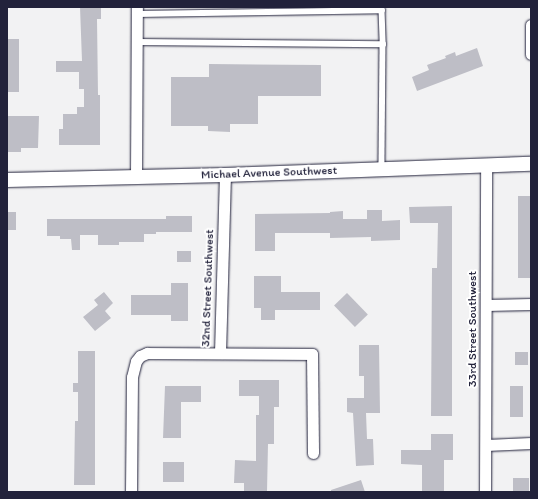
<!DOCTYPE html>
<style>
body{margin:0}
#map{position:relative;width:538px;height:499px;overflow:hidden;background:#f2f2f3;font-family:Itim,sans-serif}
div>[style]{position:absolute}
.building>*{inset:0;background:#bebec6;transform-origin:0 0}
.roads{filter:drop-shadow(0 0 1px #22223b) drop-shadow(0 0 1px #22223b)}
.service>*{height:5.5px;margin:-2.75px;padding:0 2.75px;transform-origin:2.75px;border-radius:2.75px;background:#fff}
.minor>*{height:11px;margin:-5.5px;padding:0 5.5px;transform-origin:5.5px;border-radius:5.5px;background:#fff}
.tertiary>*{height:14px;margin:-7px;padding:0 7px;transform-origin:7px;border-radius:7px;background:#fff}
span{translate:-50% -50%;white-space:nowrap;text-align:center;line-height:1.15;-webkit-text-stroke:4px #fff;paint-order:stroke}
.street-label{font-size:12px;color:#22223b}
.frame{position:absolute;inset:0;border:8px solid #22223b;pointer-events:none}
</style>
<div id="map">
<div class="building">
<div style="clip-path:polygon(80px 7px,101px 7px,101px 19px,97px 19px,98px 95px,100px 95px,100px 145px,59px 145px,59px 129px,63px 129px,63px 114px,77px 114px,77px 107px,84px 107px,84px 89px,79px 89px,79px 72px,56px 72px,56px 61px,82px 61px)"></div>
<div style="left:7px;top:39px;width:12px;height:53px"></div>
<div style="clip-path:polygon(477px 48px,483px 66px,417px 91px,412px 77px,429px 70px,427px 65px,446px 58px,445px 56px,455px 52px,456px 56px)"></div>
<div style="clip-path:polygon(209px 64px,321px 65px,321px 96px,258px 96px,258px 124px,230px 124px,230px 132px,208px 131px,208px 126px,171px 126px,171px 77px,209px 77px)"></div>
<div style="clip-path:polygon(7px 116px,39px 116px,38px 148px,21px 148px,21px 152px,7px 152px)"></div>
<div style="left:518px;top:196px;width:13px;height:82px"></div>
<div style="clip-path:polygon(452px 206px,452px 416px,431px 416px,432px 268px,437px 268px,438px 223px,410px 223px,409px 207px)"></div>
<div style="clip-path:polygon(367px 210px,382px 210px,382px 221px,400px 220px,400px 240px,371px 241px,371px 237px,330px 238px,330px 233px,275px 233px,275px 251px,255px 251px,255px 214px,330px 213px,330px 212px,343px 211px,343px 219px,367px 219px)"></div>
<div style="left:7px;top:212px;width:9px;height:18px"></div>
<div style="clip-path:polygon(166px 216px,192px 216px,192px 232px,156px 232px,156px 234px,144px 234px,144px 242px,119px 242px,119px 245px,98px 245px,98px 235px,80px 235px,80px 250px,72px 250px,71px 239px,60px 239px,60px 236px,47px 236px,47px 219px,166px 219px)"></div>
<div style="left:177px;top:251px;width:14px;height:11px"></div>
<div style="clip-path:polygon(254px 276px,281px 276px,281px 292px,320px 292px,320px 310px,275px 310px,275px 320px,261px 320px,261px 308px,254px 308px)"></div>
<div style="clip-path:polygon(171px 283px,188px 283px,188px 321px,171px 321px,171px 315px,131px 315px,131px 295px,171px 295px)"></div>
<div style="clip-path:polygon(104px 292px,113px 303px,105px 311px,111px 318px,95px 331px,83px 317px,98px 305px,94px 300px)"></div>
<div style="left:347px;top:293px;width:30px;height:18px;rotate:46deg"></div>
<div style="clip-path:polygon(359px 345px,379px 345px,380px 413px,366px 413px,367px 439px,373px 439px,374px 465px,356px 466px,353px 413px,347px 412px,347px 398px,364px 398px,364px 376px,359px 376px)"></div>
<div style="clip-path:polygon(78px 351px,95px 351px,95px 485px,74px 485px,75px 421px,78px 421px,78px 392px,73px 392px,73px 383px,78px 383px)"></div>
<div style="left:515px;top:352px;width:13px;height:13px"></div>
<div style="clip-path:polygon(239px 380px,279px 380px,279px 407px,274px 407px,274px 444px,268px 444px,267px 492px,244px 492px,244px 483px,234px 483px,235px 460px,256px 461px,256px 415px,259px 415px,259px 396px,239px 396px)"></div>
<div style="clip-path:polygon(165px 386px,201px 386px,201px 402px,181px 402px,181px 438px,163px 438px)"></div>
<div style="left:510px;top:386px;width:13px;height:31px"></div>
<div style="clip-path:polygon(431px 434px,453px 434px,453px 460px,444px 460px,444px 492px,422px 492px,422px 465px,401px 464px,401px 450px,431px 450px)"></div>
<div style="left:163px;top:462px;width:21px;height:20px"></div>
<div style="left:513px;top:478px;width:16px;height:14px"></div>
<div style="clip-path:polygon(361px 480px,365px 492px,331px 492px,331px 490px)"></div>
</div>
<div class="roads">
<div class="service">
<div style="left:137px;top:14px;width:245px;rotate:-0.9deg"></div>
<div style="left:382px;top:10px;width:34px;rotate:88deg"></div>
<div style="left:137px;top:42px;width:246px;rotate:0.5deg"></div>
<div style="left:383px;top:44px;width:126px;rotate:90.5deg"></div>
</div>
<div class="minor">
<div style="left:531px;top:25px;width:29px;rotate:90deg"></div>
<div style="left:136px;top:177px;width:170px;rotate:-89.7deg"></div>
<div style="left:486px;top:305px;width:45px;rotate:-1.3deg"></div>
<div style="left:220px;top:353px;width:178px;rotate:-88.4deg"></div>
<div style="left:486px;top:445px;width:45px;rotate:-2.5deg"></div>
<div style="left:131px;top:492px;width:115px;rotate:-89.5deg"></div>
<div style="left:132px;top:377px;width:16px;rotate:-76deg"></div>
<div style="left:136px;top:361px;width:6px;rotate:-51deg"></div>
<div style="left:140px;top:356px;width:8px;rotate:-23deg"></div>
<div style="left:147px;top:353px;width:165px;rotate:0.3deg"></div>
<div style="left:312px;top:354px;width:99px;rotate:89.4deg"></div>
<div style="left:485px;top:492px;width:327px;rotate:-89.8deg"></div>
</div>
<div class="tertiary">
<div style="left:7px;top:180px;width:218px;rotate:-1.3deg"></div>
<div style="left:225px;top:175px;width:306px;rotate:-2.1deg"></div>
</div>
</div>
<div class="street-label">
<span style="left:269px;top:173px;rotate:-2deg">Michael Avenue Southwest</span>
<span style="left:208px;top:288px;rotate:-88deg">32nd Street Southwest</span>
<span style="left:473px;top:329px;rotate:-90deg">33rd Street Southwest</span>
</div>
<div class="frame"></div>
</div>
